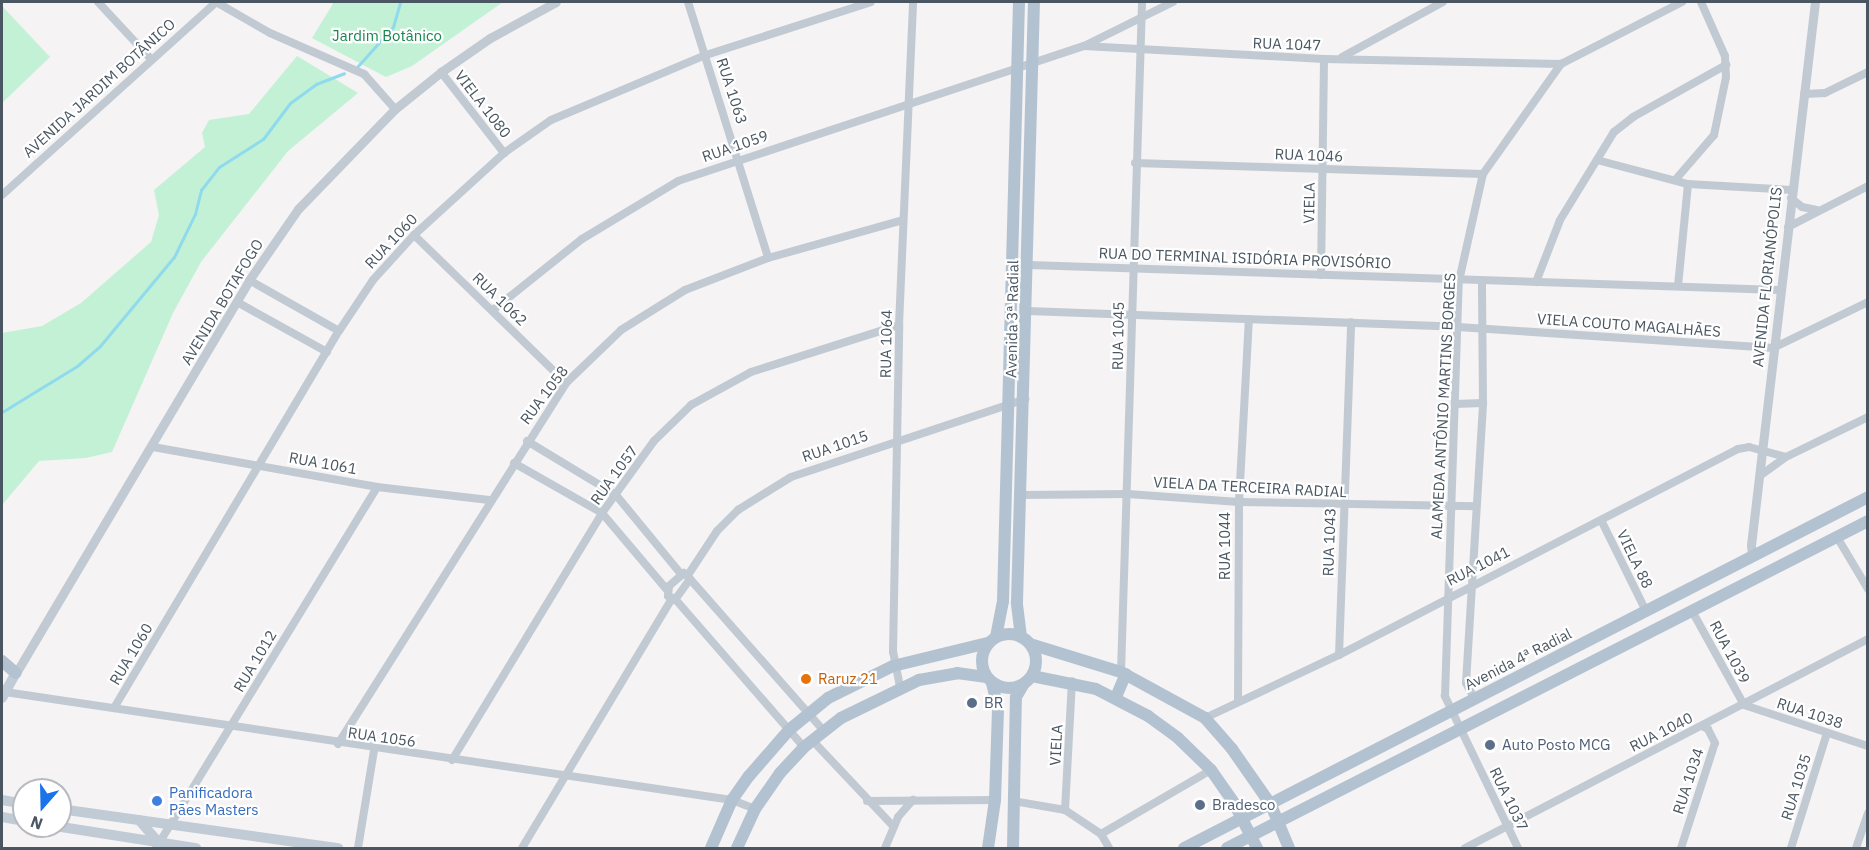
<!DOCTYPE html>
<meta charset="utf-8">
<style>
body{margin:0}
#map{position:relative;width:1869px;height:850px;overflow:hidden;background:#f5f3f3;font-family:"IBM Plex Sans",sans-serif}
div>[style]{position:absolute}
.green>*{inset:0;background:#c3f1d5}
.stream>*{height:3px;margin:-1.5px;padding:0 1.5px;transform-origin:1.5px;border-radius:1.5px;background:#90daee}
.minor>*{height:8px;margin:-4px;padding:0 4px;transform-origin:4px;border-radius:4px;background:#c1cad2}
.tertiary>*{height:9px;margin:-4.5px;padding:0 4.5px;transform-origin:4.5px;border-radius:4.5px;background:#c1cad2}
.secondary>*{height:10px;margin:-5px;padding:0 5px;transform-origin:5px;border-radius:5px;background:#c1cbd6}
.primary>*{height:12px;margin:-6px;padding:0 6px;transform-origin:6px;border-radius:6px;background:#b3c2d1}
.primary>.ring{margin:-6px;padding:0;box-sizing:content-box;background:none;border:12px solid #b3c2d1;border-radius:50%}
.dots>*{width:16px;height:16px;translate:-50% -50%;box-sizing:border-box;border:3px solid #fff;border-radius:50%}
span{translate:-50% -50%;white-space:nowrap;text-align:center;line-height:1.15;-webkit-text-stroke:4.5px #fff;paint-order:stroke}
.park-label{font-size:15px;color:#17864f}
.street-label{font-size:15px;color:#4a5661}
.food-label{font-size:15px;color:#c56008}
.left{translate:0 -50%;text-align:left}
.service-label{font-size:15px;color:#4e5e75}
.shop-label{font-size:15px;color:#366cbe}
.frame{position:absolute;inset:0;border:3px solid #4a5661;pointer-events:none}
.north{position:absolute;left:12px;top:778px;width:60px;height:60px;box-sizing:border-box;background:#fff;border:2px solid #b7bbc0;border-radius:50%;rotate:200deg;font-size:16px;font-weight:700;line-height:24px;text-align:center;color:#4a5661}
.north::after{content:'';display:block;margin:auto;width:21px;height:27px;background:#1a73e8;clip-path:polygon(50% 0,100% 100%,50% 72%,0 100%)}
</style>
<div id="map">
<div class="green">
<div style="clip-path:polygon(334px 2px,503px 2px,412px 66px,386px 77px,312px 38px)"></div>
<div style="clip-path:polygon(2px 6px,50px 57px,2px 103px)"></div>
<div style="clip-path:polygon(297px 56px,358px 93px,288px 151px,201px 262px,173px 313px,112px 452px,86px 458px,39px 461px,2px 505px,2px 333px,42px 326px,81px 303px,151px 242px,159px 215px,154px 190px,205px 147px,202px 133px,209px 120px,249px 114px)"></div>
</div>
<div class="stream">
<div style="left:357px;top:67px;width:54px;rotate:-48deg"></div>
<div style="left:393px;top:27px;width:26px;rotate:-74deg"></div>
<div style="left:2px;top:412px;width:88px;rotate:-31.5deg"></div>
<div style="left:77px;top:366px;width:30px;rotate:-41deg"></div>
<div style="left:100px;top:346px;width:116px;rotate:-50.3deg"></div>
<div style="left:174px;top:257px;width:48px;rotate:-64deg"></div>
<div style="left:195px;top:214px;width:25px;rotate:-76deg"></div>
<div style="left:201px;top:190px;width:29px;rotate:-52deg"></div>
<div style="left:219px;top:167px;width:52px;rotate:-32.5deg"></div>
<div style="left:263px;top:139px;width:45px;rotate:-53.1deg"></div>
<div style="left:290px;top:103px;width:32px;rotate:-36deg"></div>
<div style="left:316px;top:84px;width:30px;rotate:-21deg"></div>
</div>
<div class="minor">
<div style="left:98px;top:2px;width:78px;rotate:47.1deg"></div>
<div style="left:216px;top:2px;width:62px;rotate:29.9deg"></div>
<div style="left:270px;top:33px;width:103px;rotate:23.6deg"></div>
<div style="left:364px;top:74px;width:47px;rotate:48.5deg"></div>
<div style="left:688px;top:2px;width:268px;rotate:72.6deg"></div>
<div style="left:1086px;top:45px;width:97px;rotate:-26.3deg"></div>
<div style="left:1342px;top:57px;width:115px;rotate:-28.6deg"></div>
<div style="left:441px;top:72px;width:103px;rotate:52.1deg"></div>
<div style="left:1804px;top:94px;width:21px;rotate:-3deg"></div>
<div style="left:1825px;top:93px;width:48px;rotate:-26deg"></div>
<div style="left:1597px;top:160px;width:94px;rotate:14.8deg"></div>
<div style="left:1688px;top:184px;width:104px;rotate:3.3deg"></div>
<div style="left:1135px;top:163px;width:348px;rotate:1.8deg"></div>
<div style="left:1676px;top:179px;width:58px;rotate:-49.2deg"></div>
<div style="left:1714px;top:135px;width:59px;rotate:-78.3deg"></div>
<div style="left:1726px;top:77px;width:21px;rotate:-93deg"></div>
<div style="left:1725px;top:56px;width:59px;rotate:-114deg"></div>
<div style="left:2px;top:195px;width:288px;rotate:-42deg"></div>
<div style="left:1791px;top:198px;width:14px;rotate:39deg"></div>
<div style="left:1802px;top:207px;width:15px;rotate:11deg"></div>
<div style="left:1788px;top:227px;width:90px;rotate:-27.1deg"></div>
<div style="left:414px;top:235px;width:212px;rotate:44.2deg"></div>
<div style="left:1029px;top:265px;width:750px;rotate:1.91deg"></div>
<div style="left:1321px;top:275px;width:216px;rotate:-89.2deg"></div>
<div style="left:249px;top:280px;width:103px;rotate:29.5deg"></div>
<div style="left:1536px;top:282px;width:66px;rotate:-68.8deg"></div>
<div style="left:1560px;top:220px;width:103px;rotate:-58.5deg"></div>
<div style="left:1614px;top:132px;width:24px;rotate:-38deg"></div>
<div style="left:1633px;top:117px;width:107px;rotate:-29.2deg"></div>
<div style="left:1678px;top:286px;width:102px;rotate:-84.4deg"></div>
<div style="left:237px;top:302px;width:103px;rotate:29.1deg"></div>
<div style="left:493px;top:310px;width:114px;rotate:-38.6deg"></div>
<div style="left:582px;top:239px;width:112px;rotate:-31.1deg"></div>
<div style="left:678px;top:181px;width:428px;rotate:-18.4deg"></div>
<div style="left:1084px;top:46px;width:240px;rotate:3.1deg"></div>
<div style="left:1324px;top:59px;width:237px;rotate:1.2deg"></div>
<div style="left:1028px;top:311px;width:430px;rotate:2.1deg"></div>
<div style="left:1458px;top:327px;width:316px;rotate:3.8deg"></div>
<div style="left:1773px;top:348px;width:106px;rotate:-25.8deg"></div>
<div style="left:1455px;top:404px;width:28px;rotate:-2deg"></div>
<div style="left:527px;top:441px;width:104px;rotate:31.2deg"></div>
<div style="left:616px;top:495px;width:101px;rotate:50.6deg"></div>
<div style="left:153px;top:447px;width:228px;rotate:10.1deg"></div>
<div style="left:377px;top:487px;width:113px;rotate:6.6deg"></div>
<div style="left:514px;top:463px;width:101px;rotate:29.6deg"></div>
<div style="left:602px;top:513px;width:102px;rotate:49.8deg"></div>
<div style="left:1761px;top:475px;width:29px;rotate:-36deg"></div>
<div style="left:1022px;top:495px;width:106px;rotate:-0.5deg"></div>
<div style="left:1128px;top:494px;width:111px;rotate:4.1deg"></div>
<div style="left:1239px;top:502px;width:237px;rotate:1deg"></div>
<div style="left:1601px;top:520px;width:102px;rotate:63.7deg"></div>
<div style="left:1837px;top:537px;width:61px;rotate:59.2deg"></div>
<div style="left:684px;top:573px;width:8px;rotate:45deg"></div>
<div style="left:690px;top:579px;width:26px;rotate:126deg"></div>
<div style="left:675px;top:600px;width:8px;rotate:-150deg"></div>
<div style="left:668px;top:596px;width:10px;rotate:-84deg"></div>
<div style="left:669px;top:586px;width:20px;rotate:-41deg"></div>
<div style="left:688px;top:575px;width:53px;rotate:-56.6deg"></div>
<div style="left:717px;top:531px;width:30px;rotate:-45deg"></div>
<div style="left:738px;top:510px;width:62px;rotate:-31.9deg"></div>
<div style="left:791px;top:477px;width:247px;rotate:-18.4deg"></div>
<div style="left:690px;top:579px;width:201px;rotate:48.6deg"></div>
<div style="left:676px;top:600px;width:195px;rotate:49deg"></div>
<div style="left:1692px;top:611px;width:107px;rotate:61deg"></div>
<div style="left:1339px;top:655px;width:333px;rotate:-87.9deg"></div>
<div style="left:1121px;top:672px;width:670px;rotate:-88.2deg"></div>
<div style="left:900px;top:687px;width:36px;rotate:-101deg"></div>
<div style="left:893px;top:652px;width:327px;rotate:-88.9deg"></div>
<div style="left:899px;top:325px;width:323px;rotate:-87.5deg"></div>
<div style="left:5px;top:692px;width:735px;rotate:8.45deg"></div>
<div style="left:732px;top:800px;width:25px;rotate:21deg"></div>
<div style="left:1474px;top:698px;width:17px;rotate:-118deg"></div>
<div style="left:1466px;top:683px;width:281px;rotate:-86.5deg"></div>
<div style="left:1483px;top:403px;width:122px;rotate:-90.5deg"></div>
<div style="left:1238px;top:701px;width:199px;rotate:-89.7deg"></div>
<div style="left:1239px;top:502px;width:183px;rotate:-86.9deg"></div>
<div style="left:1744px;top:705px;width:131px;rotate:18.3deg"></div>
<div style="left:114px;top:708px;width:439px;rotate:-59.2deg"></div>
<div style="left:339px;top:331px;width:61px;rotate:-56.3deg"></div>
<div style="left:373px;top:280px;width:61px;rotate:-47.7deg"></div>
<div style="left:414px;top:235px;width:122px;rotate:-42.3deg"></div>
<div style="left:504px;top:153px;width:57px;rotate:-35.1deg"></div>
<div style="left:551px;top:120px;width:168px;rotate:-22.8deg"></div>
<div style="left:706px;top:55px;width:173px;rotate:-17.8deg"></div>
<div style="left:1205px;top:718px;width:148px;rotate:-25.2deg"></div>
<div style="left:1339px;top:655px;width:449px;rotate:-27.3deg"></div>
<div style="left:1738px;top:449px;width:11px;rotate:-10deg"></div>
<div style="left:1749px;top:447px;width:38px;rotate:15deg"></div>
<div style="left:1786px;top:457px;width:91px;rotate:-26deg"></div>
<div style="left:812px;top:740px;width:118px;rotate:46.7deg"></div>
<div style="left:338px;top:744px;width:427px;rotate:-57.7deg"></div>
<div style="left:566px;top:383px;width:76px;rotate:-43.9deg"></div>
<div style="left:621px;top:330px;width:75px;rotate:-32deg"></div>
<div style="left:685px;top:290px;width:89px;rotate:-21.1deg"></div>
<div style="left:768px;top:258px;width:140px;rotate:-15.7deg"></div>
<div style="left:452px;top:760px;width:289px;rotate:-58.7deg"></div>
<div style="left:602px;top:513px;width:89px;rotate:-54.2deg"></div>
<div style="left:654px;top:441px;width:52px;rotate:-44.2deg"></div>
<div style="left:691px;top:405px;width:68px;rotate:-28.8deg"></div>
<div style="left:751px;top:372px;width:155px;rotate:-17.6deg"></div>
<div style="left:867px;top:801px;width:128px;rotate:-0.4deg"></div>
<div style="left:1013px;top:801px;width:53px;rotate:9.8deg"></div>
<div style="left:1065px;top:810px;width:43px;rotate:33.7deg"></div>
<div style="left:1101px;top:834px;width:16px;rotate:60deg"></div>
<div style="left:1065px;top:810px;width:129px;rotate:-86.9deg"></div>
<div style="left:1101px;top:834px;width:127px;rotate:-30.2deg"></div>
<div style="left:156px;top:848px;width:423px;rotate:-58.5deg"></div>
<div style="left:358px;top:848px;width:99px;rotate:-80.7deg"></div>
<div style="left:522px;top:848px;width:292px;rotate:-59deg"></div>
<div style="left:885px;top:848px;width:34px;rotate:-67deg"></div>
<div style="left:898px;top:817px;width:23px;rotate:-49deg"></div>
<div style="left:1465px;top:848px;width:454px;rotate:-27.4deg"></div>
<div style="left:1518px;top:848px;width:169px;rotate:-115.7deg"></div>
<div style="left:1445px;top:696px;width:415px;rotate:-88.1deg"></div>
<div style="left:1459px;top:281px;width:110px;rotate:-77.4deg"></div>
<div style="left:1483px;top:174px;width:135px;rotate:-54.7deg"></div>
<div style="left:1561px;top:64px;width:136px;rotate:-27.1deg"></div>
<div style="left:1681px;top:848px;width:110px;rotate:-72.1deg"></div>
<div style="left:1715px;top:743px;width:16px;rotate:-117deg"></div>
<div style="left:1708px;top:729px;width:7px;rotate:-153deg"></div>
<div style="left:1791px;top:848px;width:121px;rotate:-72.6deg"></div>
<div style="left:1856px;top:848px;width:37px;rotate:-71deg"></div>
</div>
<div class="tertiary">
<div style="left:1752px;top:556px;width:11px;rotate:-95deg"></div>
<div style="left:1751px;top:545px;width:547px;rotate:-83.28deg"></div>
<div style="left:16px;top:673px;width:457px;rotate:-59.3deg"></div>
<div style="left:249px;top:280px;width:86px;rotate:-55.4deg"></div>
<div style="left:298px;top:209px;width:139px;rotate:-45.9deg"></div>
<div style="left:395px;top:109px;width:59px;rotate:-38.8deg"></div>
<div style="left:441px;top:72px;width:60px;rotate:-34.8deg"></div>
<div style="left:490px;top:38px;width:75px;rotate:-28.6deg"></div>
</div>
<div class="secondary">
<div style="left:2px;top:698px;width:29px;rotate:-61deg"></div>
<div style="left:2px;top:800px;width:22px;rotate:10deg"></div>
<div style="left:60px;top:809px;width:281px;rotate:8deg"></div>
<div style="left:2px;top:817px;width:22px;rotate:10deg"></div>
<div style="left:139px;top:820px;width:30px;rotate:49deg"></div>
<div style="left:55px;top:826px;width:143px;rotate:8.9deg"></div>
</div>
<div class="primary">
<div class="ring" style="left:982px;top:634px;width:42px;height:42px"></div>
<div style="left:996px;top:637px;width:37px;rotate:-79deg"></div>
<div style="left:1003px;top:601px;width:599px;rotate:-88.47deg"></div>
<div style="left:1021px;top:637px;width:35px;rotate:-97deg"></div>
<div style="left:1017px;top:602px;width:600px;rotate:-88.38deg"></div>
<div style="left:1030px;top:644px;width:95px;rotate:17.1deg"></div>
<div style="left:1121px;top:672px;width:96px;rotate:28.7deg"></div>
<div style="left:1205px;top:718px;width:41px;rotate:48.9deg"></div>
<div style="left:1232px;top:749px;width:68px;rotate:55.1deg"></div>
<div style="left:1271px;top:805px;width:47px;rotate:67.3deg"></div>
<div style="left:2px;top:661px;width:18px;rotate:41deg"></div>
<div style="left:1032px;top:676px;width:65px;rotate:11.5deg"></div>
<div style="left:1096px;top:689px;width:59px;rotate:27.4deg"></div>
<div style="left:1148px;top:716px;width:37px;rotate:36deg"></div>
<div style="left:1178px;top:738px;width:46px;rotate:44.1deg"></div>
<div style="left:1211px;top:770px;width:40px;rotate:55.1deg"></div>
<div style="left:1234px;top:803px;width:51px;rotate:62.9deg"></div>
<div style="left:1116px;top:697px;width:25px;rotate:-67deg"></div>
<div style="left:711px;top:848px;width:52px;rotate:-66.4deg"></div>
<div style="left:732px;top:800px;width:29px;rotate:-55deg"></div>
<div style="left:749px;top:776px;width:61px;rotate:-49deg"></div>
<div style="left:789px;top:730px;width:50px;rotate:-39.4deg"></div>
<div style="left:828px;top:698px;width:72px;rotate:-26.2deg"></div>
<div style="left:893px;top:666px;width:98px;rotate:-13.6deg"></div>
<div style="left:737px;top:848px;width:43px;rotate:-65.2deg"></div>
<div style="left:755px;top:809px;width:44px;rotate:-55.2deg"></div>
<div style="left:780px;top:773px;width:35px;rotate:-47deg"></div>
<div style="left:804px;top:747px;width:47px;rotate:-38.1deg"></div>
<div style="left:841px;top:718px;width:87px;rotate:-26deg"></div>
<div style="left:919px;top:680px;width:39px;rotate:-10deg"></div>
<div style="left:957px;top:673px;width:30px;rotate:8deg"></div>
<div style="left:988px;top:848px;width:49px;rotate:-81.7deg"></div>
<div style="left:995px;top:800px;width:91px;rotate:-88.1deg"></div>
<div style="left:998px;top:709px;width:28px;rotate:-103deg"></div>
<div style="left:1013px;top:848px;width:151px;rotate:-88.9deg"></div>
<div style="left:1016px;top:697px;width:14px;rotate:-60deg"></div>
<div style="left:1184px;top:848px;width:769px;rotate:-27.16deg"></div>
<div style="left:1227px;top:848px;width:720px;rotate:-27.03deg"></div>
</div>
<div class="dots">
<div style="left:806px;top:679px;background:#e8710a"></div>
<div style="left:972px;top:703px;background:#5c6f8a"></div>
<div style="left:1490px;top:745px;background:#5c6f8a"></div>
<div style="left:157px;top:801px;background:#3f7fe0"></div>
<div style="left:1200px;top:805px;background:#5c6f8a"></div>
</div>
<div class="park-label">
<span style="left:387px;top:36px">Jardim Botânico</span>
</div>
<div class="street-label">
<span style="left:1287px;top:44px;rotate:2deg">RUA 1047</span>
<span style="left:99px;top:88px;rotate:-42deg">AVENIDA JARDIM BOTÂNICO</span>
<span style="left:732px;top:91px;rotate:72deg">RUA 1063</span>
<span style="left:483px;top:104px;rotate:52deg">VIELA 1080</span>
<span style="left:735px;top:146px;rotate:-19deg">RUA 1059</span>
<span style="left:1309px;top:155px;rotate:2deg">RUA 1046</span>
<span style="left:1309px;top:203px;rotate:-89deg">VIELA</span>
<span style="left:391px;top:241px;rotate:-47deg">RUA 1060</span>
<span style="left:1245px;top:258px;rotate:2deg">RUA DO TERMINAL ISIDÓRIA PROVISÓRIO</span>
<span style="left:1767px;top:277px;rotate:-84deg">AVENIDA FLORIANÓPOLIS</span>
<span style="left:500px;top:299px;rotate:44deg">RUA 1062</span>
<span style="left:222px;top:302px;rotate:-59deg">AVENIDA BOTAFOGO</span>
<span style="left:1012px;top:319px;rotate:-89deg">Avenida 3ª Radial</span>
<span style="left:1629px;top:325px;rotate:4deg">VIELA COUTO MAGALHÃES</span>
<span style="left:1118px;top:336px;rotate:-89deg">RUA 1045</span>
<span style="left:886px;top:344px;rotate:-89deg">RUA 1064</span>
<span style="left:544px;top:395px;rotate:-53deg">RUA 1058</span>
<span style="left:1443px;top:406px;rotate:-87deg">ALAMEDA ANTÔNIO MARTINS BORGES</span>
<span style="left:835px;top:446px;rotate:-19deg">RUA 1015</span>
<span style="left:323px;top:463px;rotate:10deg">RUA 1061</span>
<span style="left:614px;top:475px;rotate:-54deg">RUA 1057</span>
<span style="left:1250px;top:487px;rotate:3deg">VIELA DA TERCEIRA RADIAL</span>
<span style="left:1329px;top:542px;rotate:-88deg">RUA 1043</span>
<span style="left:1225px;top:546px;rotate:-90deg">RUA 1044</span>
<span style="left:1635px;top:559px;rotate:64deg">VIELA 88</span>
<span style="left:1478px;top:566px;rotate:-27deg">RUA 1041</span>
<span style="left:1730px;top:652px;rotate:62deg">RUA 1039</span>
<span style="left:131px;top:654px;rotate:-59deg">RUA 1060</span>
<span style="left:1518px;top:659px;rotate:-27deg">Avenida 4ª Radial</span>
<span style="left:255px;top:661px;rotate:-59deg">RUA 1012</span>
<span style="left:1810px;top:713px;rotate:18deg">RUA 1038</span>
<span style="left:1661px;top:732px;rotate:-27deg">RUA 1040</span>
<span style="left:382px;top:737px;rotate:8deg">RUA 1056</span>
<span style="left:1056px;top:745px;rotate:-87deg">VIELA</span>
<span style="left:1688px;top:781px;rotate:-72deg">RUA 1034</span>
<span style="left:1796px;top:787px;rotate:-73deg">RUA 1035</span>
<span style="left:1509px;top:799px;rotate:64deg">RUA 1037</span>
</div>
<div class="food-label">
<span class="left" style="left:818px;top:679px">Raruz 21</span>
</div>
<div class="service-label">
<span class="left" style="left:984px;top:703px">BR</span>
<span class="left" style="left:1502px;top:745px">Auto Posto MCG</span>
<span class="left" style="left:1212px;top:805px">Bradesco</span>
</div>
<div class="shop-label">
<span class="left" style="left:169px;top:801px">Panificadora<br>Pães Masters</span>
</div>
<div class="frame"></div>
<div class="north">N</div>
</div>
